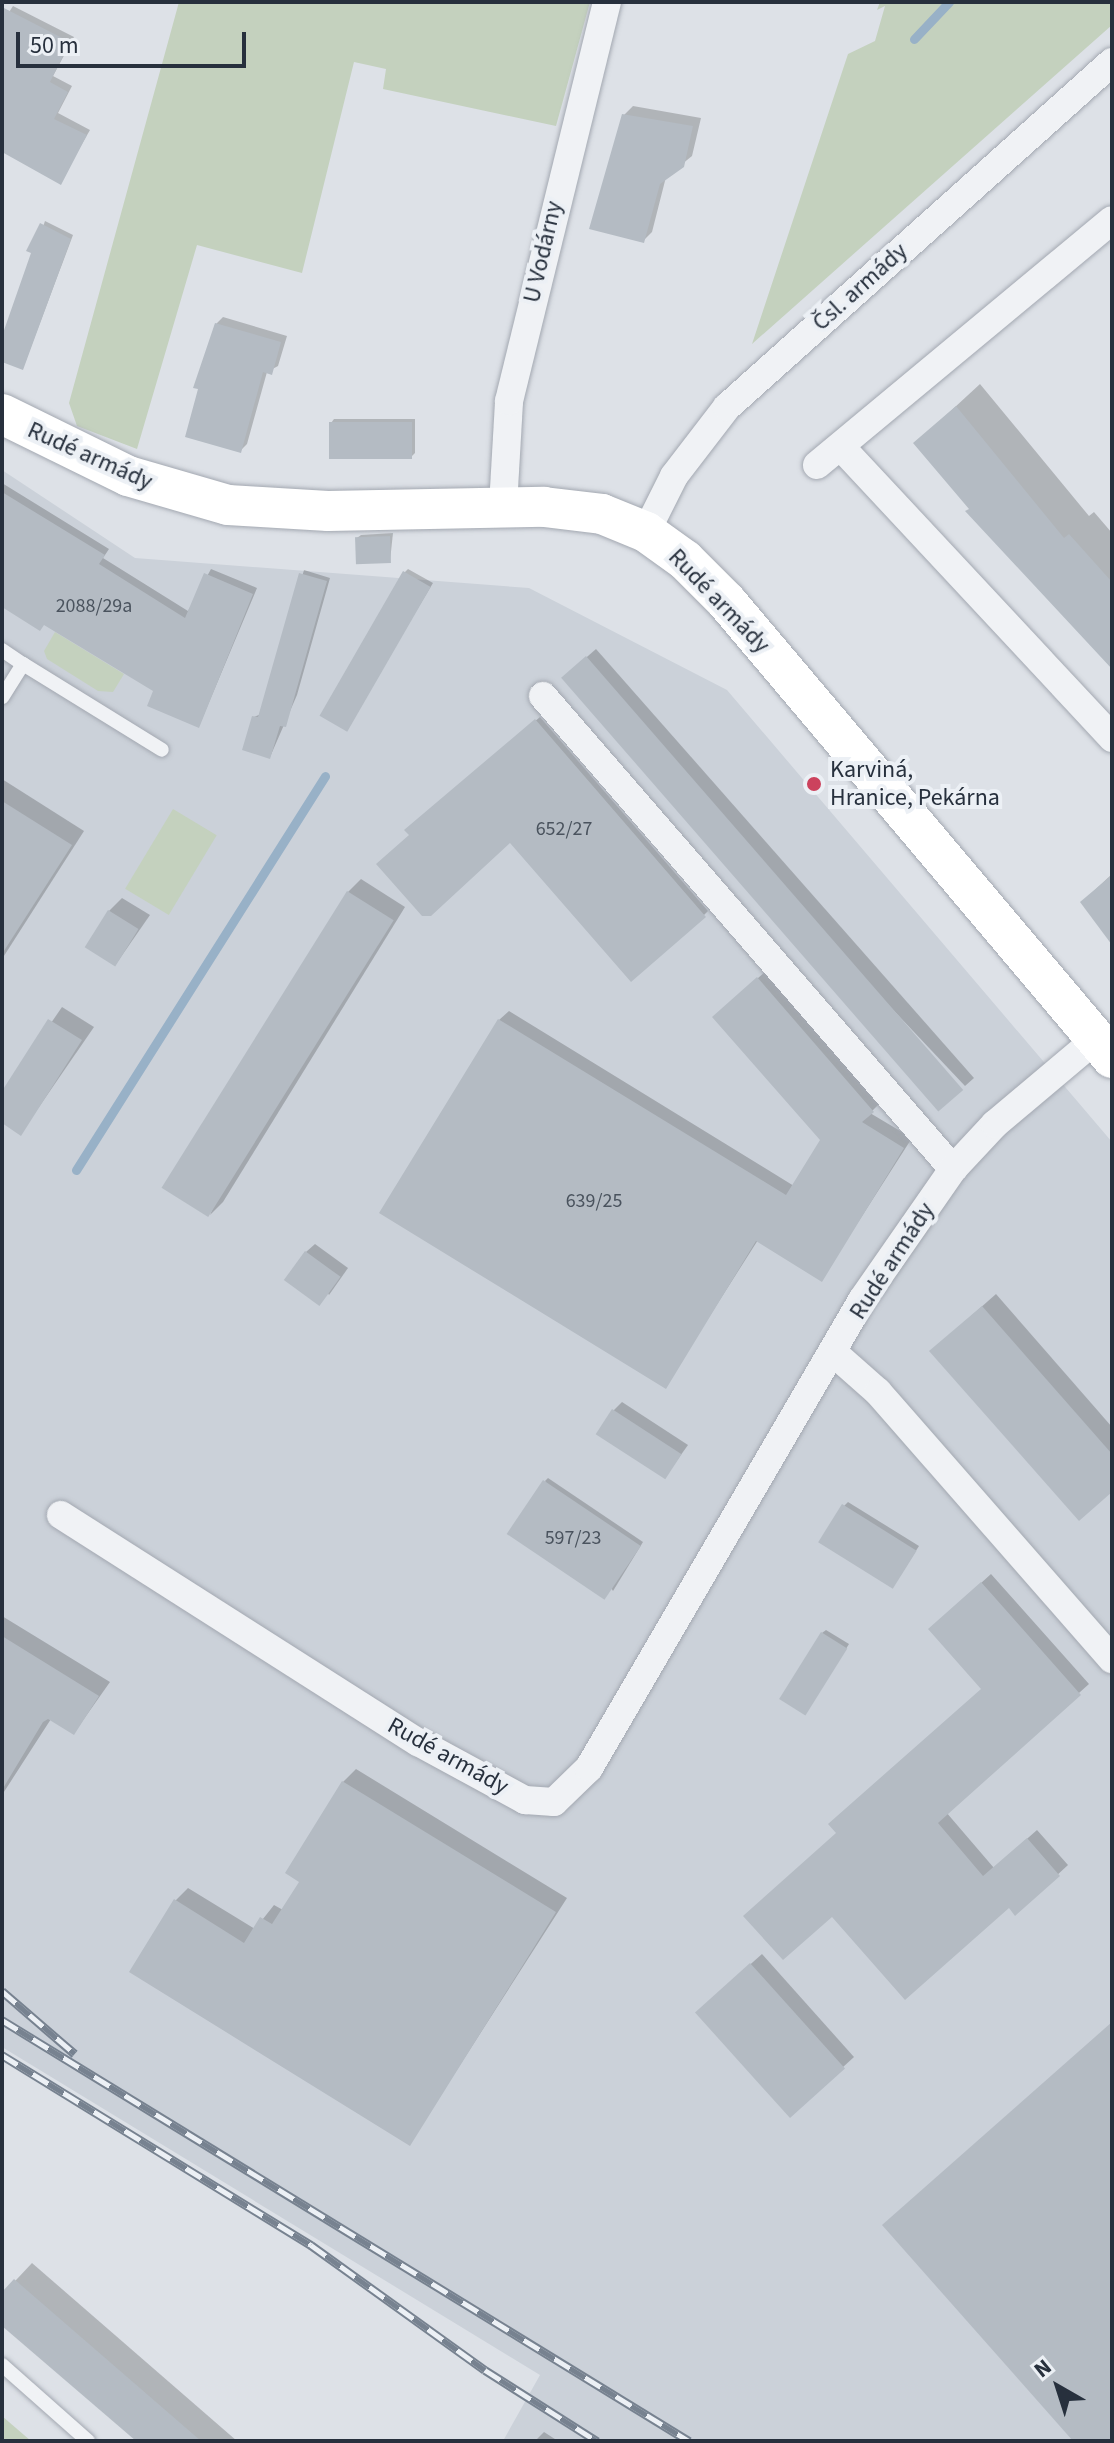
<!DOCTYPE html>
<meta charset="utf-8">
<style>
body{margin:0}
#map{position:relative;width:1114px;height:2443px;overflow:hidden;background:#dde1e7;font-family:"Source Sans 3",sans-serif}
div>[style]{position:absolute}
.built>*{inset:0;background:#cbd1d9}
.green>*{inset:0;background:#c4d1be;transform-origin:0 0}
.shadow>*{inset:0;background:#0003}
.stream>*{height:9px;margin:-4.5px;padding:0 4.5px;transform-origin:4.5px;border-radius:4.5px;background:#98b1c7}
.building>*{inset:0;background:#b4bbc3;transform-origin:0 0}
.roads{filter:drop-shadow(0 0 2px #a3a8b1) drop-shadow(0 0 2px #a3a8b1)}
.lane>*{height:14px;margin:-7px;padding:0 7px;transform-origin:7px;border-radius:7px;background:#f0f2f5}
.street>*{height:28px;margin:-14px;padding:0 14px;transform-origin:14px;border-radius:14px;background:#f0f2f5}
.secondary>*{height:40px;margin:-20px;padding:0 20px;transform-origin:20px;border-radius:20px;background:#fff}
.rail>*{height:9px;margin-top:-4.5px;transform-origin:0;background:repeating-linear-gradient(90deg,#ecf0f5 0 18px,#778290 0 36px);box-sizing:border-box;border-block:2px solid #778290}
.dots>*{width:22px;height:22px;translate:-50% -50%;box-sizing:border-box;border:4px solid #ecf0f5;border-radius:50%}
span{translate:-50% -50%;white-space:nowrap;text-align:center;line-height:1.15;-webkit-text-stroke:8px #ecf0f5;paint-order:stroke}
.number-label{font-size:20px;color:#4a535e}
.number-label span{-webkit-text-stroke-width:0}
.street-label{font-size:24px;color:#27303d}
.poi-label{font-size:24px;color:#27303d}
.left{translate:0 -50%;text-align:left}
.frame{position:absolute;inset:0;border:4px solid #27303d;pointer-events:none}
.north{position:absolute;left:1018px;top:2347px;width:80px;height:80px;-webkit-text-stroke:6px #ecf0f5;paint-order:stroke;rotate:321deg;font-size:22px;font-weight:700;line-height:32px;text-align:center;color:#27303d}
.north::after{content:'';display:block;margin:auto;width:28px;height:36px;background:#27303d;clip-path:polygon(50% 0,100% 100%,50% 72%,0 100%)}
.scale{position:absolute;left:16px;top:32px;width:230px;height:36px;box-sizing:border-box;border:4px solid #27303d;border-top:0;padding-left:10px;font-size:24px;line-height:28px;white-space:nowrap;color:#27303d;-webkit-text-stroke:6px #ecf0f5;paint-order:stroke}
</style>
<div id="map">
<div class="built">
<div style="clip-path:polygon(2px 470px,135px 558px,529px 588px,727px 690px,1112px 1142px,1112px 2441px,503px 2441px,540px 2375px,2px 2047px)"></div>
</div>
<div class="green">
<div style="clip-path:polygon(179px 2px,590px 2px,556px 126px,383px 89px,386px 69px,354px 62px,302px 273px,197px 245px,137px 449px,77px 426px,69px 403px)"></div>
<div style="clip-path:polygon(880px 2px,1112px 2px,1112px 25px,752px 344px,848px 54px,875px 41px,885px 6px,877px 10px)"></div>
<div style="clip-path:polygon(55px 632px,124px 674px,113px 692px,98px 691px,47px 659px,44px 651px)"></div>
<div style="left:173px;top:809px;width:51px;height:93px;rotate:31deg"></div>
<div style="clip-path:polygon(2px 2416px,31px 2441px,2px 2441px)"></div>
</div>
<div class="shadow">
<div style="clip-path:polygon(13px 6px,74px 37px,53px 76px,72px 86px,58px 113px,90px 130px,60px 182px,2px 151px,2px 23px)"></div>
<div style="clip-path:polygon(633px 106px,701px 118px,692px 156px,666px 177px,652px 232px,644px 240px,624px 115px)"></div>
<div style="clip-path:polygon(45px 221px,73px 235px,23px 368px,2px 360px,2px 343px)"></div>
<div style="clip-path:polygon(223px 317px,287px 336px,278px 366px,267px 372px,247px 444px,240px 451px,216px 324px)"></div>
<div style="clip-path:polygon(980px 384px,1089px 516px,1094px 512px,1112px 533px,1112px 667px,916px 443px)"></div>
<div style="clip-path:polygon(334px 419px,415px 419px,415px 453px,411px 457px,331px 423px)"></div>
<div style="clip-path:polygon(2px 483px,109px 549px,103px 558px,188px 611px,211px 569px,257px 588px,199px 726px,156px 690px,2px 596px)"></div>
<div style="clip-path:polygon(393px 533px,390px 561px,357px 538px,361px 535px)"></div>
<div style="clip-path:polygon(408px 569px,433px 583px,348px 724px,404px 573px)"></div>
<div style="clip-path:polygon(304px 570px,330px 578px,297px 695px,270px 757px,254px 717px,261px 714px)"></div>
<div style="clip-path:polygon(596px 649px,974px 1078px,965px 1086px,572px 670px)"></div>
<div style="clip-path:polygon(540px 717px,708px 911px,704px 915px,510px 840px,411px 835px,411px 826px)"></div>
<div style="clip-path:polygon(2px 779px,84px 831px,2px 959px)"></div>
<div style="clip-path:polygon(1112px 874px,1112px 941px,1082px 902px)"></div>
<div style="clip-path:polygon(361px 879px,405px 907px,223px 1202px,210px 1215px,348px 892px)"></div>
<div style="clip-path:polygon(122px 898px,150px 915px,116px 964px,109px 911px)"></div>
<div style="clip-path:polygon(767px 970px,882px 1101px,870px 1113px,912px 1138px,821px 1280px,758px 1240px,665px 1386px,499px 1020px,509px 1011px,794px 1186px,822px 1140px,724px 1008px)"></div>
<div style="clip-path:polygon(62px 1007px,94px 1027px,21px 1133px,2px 1121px,2px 1094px)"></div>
<div style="clip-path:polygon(315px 1244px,348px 1268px,329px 1295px,306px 1252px)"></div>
<div style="clip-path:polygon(996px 1294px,1112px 1427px,1112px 1489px,945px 1339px)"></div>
<div style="clip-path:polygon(622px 1402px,688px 1445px,665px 1477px,613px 1411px)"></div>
<div style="clip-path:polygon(548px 1478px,643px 1542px,613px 1591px,545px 1481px)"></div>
<div style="clip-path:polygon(848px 1502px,919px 1546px,896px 1582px,844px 1506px)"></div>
<div style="clip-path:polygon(991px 1574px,1089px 1684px,946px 1812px,994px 1868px,1037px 1830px,1068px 1865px,1016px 1913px,1009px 1905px,839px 1832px,983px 1688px,940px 1620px)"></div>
<div style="clip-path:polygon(2px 1616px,110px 1682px,74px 1733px,51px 1719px,2px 1795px)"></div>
<div style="clip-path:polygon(826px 1630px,849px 1644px,806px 1712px,822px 1633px)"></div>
<div style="clip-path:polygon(356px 1769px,567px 1898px,410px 2143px,175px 1901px,188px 1888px,255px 1929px,274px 1905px,283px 1910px,302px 1881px,343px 1782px)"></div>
<div style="clip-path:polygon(762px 1954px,854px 2057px,842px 2068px,709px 2001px)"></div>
<div style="clip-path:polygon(32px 2263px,237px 2441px,139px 2441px,2px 2323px,2px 2295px)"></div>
<div style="clip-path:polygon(544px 2432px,558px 2441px,535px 2441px)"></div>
</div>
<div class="stream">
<div style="left:914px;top:39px;width:51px;rotate:-46.6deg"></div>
<div style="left:76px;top:1170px;width:466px;rotate:-57.7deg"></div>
</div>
<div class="building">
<div style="clip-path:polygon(2px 7px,70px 42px,50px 82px,68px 92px,54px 119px,87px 135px,61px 185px,2px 152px)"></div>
<div style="clip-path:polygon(622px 114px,693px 126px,684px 167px,660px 184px,644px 243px,589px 229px)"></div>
<div style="clip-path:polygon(40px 223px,71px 239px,23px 370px,2px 362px,2px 336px,31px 253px,26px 251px)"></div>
<div style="clip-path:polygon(215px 323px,281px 342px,272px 375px,263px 372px,241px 453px,185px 437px,198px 389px,193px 388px)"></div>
<div style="clip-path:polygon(956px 406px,1064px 538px,1069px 534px,1112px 582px,1112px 669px,965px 511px,969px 509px,913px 443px)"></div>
<div style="left:329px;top:422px;width:83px;height:37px"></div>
<div style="clip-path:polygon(2px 492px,105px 555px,99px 564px,185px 618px,204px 573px,253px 594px,199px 728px,147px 706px,153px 691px,44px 625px,40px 631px,2px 607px)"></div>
<div style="left:390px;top:536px;width:27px;height:35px;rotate:88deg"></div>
<div style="left:403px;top:571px;width:32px;height:167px;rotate:30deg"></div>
<div style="clip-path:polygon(299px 573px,327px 581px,286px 727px,280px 726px,270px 759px,242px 750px,252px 716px,258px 717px)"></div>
<div style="left:586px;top:656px;width:575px;height:33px;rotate:49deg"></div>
<div style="clip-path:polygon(535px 719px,706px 917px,631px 982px,510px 843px,431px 916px,422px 916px,376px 864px,409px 835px,404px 830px)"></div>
<div style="clip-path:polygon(2px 801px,72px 845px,2px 954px)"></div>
<div style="clip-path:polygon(1112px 875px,1112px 945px,1080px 902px)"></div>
<div style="left:347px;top:891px;width:55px;height:350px;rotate:32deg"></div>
<div style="left:108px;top:910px;width:36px;height:44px;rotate:32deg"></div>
<div style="clip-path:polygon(757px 977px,874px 1112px,862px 1122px,904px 1148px,822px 1282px,756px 1241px,666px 1389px,379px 1213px,498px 1019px,786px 1195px,820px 1140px,712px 1017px)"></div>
<div style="clip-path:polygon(48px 1019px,82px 1040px,21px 1136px,2px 1123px,2px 1091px)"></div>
<div style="left:305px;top:1251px;width:44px;height:36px;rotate:36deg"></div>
<div style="clip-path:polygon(982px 1306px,1112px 1454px,1112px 1492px,1079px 1521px,929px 1351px)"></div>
<div style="left:612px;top:1409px;width:83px;height:30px;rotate:33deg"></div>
<div style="left:543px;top:1480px;width:118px;height:65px;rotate:34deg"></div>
<div style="left:842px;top:1504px;width:88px;height:45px;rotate:32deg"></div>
<div style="clip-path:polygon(981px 1582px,1081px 1695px,938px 1823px,983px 1876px,1027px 1838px,1060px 1876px,1015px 1916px,1009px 1908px,905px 2000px,832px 1917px,783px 1960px,743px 1916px,836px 1833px,828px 1824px,981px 1689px,928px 1629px)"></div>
<div style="left:821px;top:1632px;width:31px;height:79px;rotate:32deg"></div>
<div style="clip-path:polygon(2px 1636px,99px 1696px,74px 1735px,48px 1719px,43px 1722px,2px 1790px)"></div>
<div style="clip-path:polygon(342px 1781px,556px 1912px,410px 2146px,129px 1972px,174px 1899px,244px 1943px,260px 1917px,272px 1924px,299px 1882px,285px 1873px)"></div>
<div style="left:750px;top:1963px;width:142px;height:74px;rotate:48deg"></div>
<div style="clip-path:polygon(1112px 2022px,1112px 2441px,1073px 2441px,882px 2225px)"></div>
<div style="clip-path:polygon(14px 2279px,201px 2441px,136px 2441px,2px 2326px,2px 2292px)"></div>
</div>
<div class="roads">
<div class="lane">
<div style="left:2px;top:650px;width:25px;rotate:34deg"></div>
<div style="left:23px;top:664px;width:39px;rotate:122deg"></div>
<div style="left:23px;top:664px;width:163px;rotate:31.7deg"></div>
<div style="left:2px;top:2365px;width:115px;rotate:41.5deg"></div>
</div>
<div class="street">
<div style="left:841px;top:447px;width:398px;rotate:47deg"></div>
<div style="left:817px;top:465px;width:383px;rotate:-39.7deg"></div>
<div style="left:503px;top:506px;width:105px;rotate:-86.7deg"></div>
<div style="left:509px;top:401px;width:411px;rotate:-76.2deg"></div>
<div style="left:646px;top:532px;width:63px;rotate:-63.4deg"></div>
<div style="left:674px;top:476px;width:87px;rotate:-52.5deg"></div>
<div style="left:727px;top:407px;width:517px;rotate:-41.86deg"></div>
<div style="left:543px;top:696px;width:626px;rotate:49.08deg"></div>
<div style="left:835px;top:1354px;width:57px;rotate:41.5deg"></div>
<div style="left:878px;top:1392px;width:355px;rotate:48.8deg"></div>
<div style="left:61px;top:1515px;width:423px;rotate:32.5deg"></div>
<div style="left:418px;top:1742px;width:122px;rotate:28.5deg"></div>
<div style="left:525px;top:1800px;width:29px;rotate:4deg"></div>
<div style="left:554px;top:1802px;width:49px;rotate:-44.2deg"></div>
<div style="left:589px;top:1768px;width:542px;rotate:-59.74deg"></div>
<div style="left:862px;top:1300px;width:160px;rotate:-55.2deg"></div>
<div style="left:953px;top:1169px;width:62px;rotate:-47deg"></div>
<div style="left:995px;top:1124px;width:132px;rotate:-40.1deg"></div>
</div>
<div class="secondary">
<div style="left:2px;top:414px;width:140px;rotate:26.2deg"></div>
<div style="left:128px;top:476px;width:104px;rotate:16.2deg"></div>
<div style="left:228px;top:505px;width:100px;rotate:3.4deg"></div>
<div style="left:328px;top:511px;width:216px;rotate:-1.1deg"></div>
<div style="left:544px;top:507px;width:58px;rotate:6.9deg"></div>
<div style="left:602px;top:514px;width:48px;rotate:22.2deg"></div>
<div style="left:646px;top:532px;width:48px;rotate:35.7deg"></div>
<div style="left:685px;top:560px;width:58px;rotate:45deg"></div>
<div style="left:726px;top:601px;width:598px;rotate:49.81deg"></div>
</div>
</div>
<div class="rail">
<div style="left:2px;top:1991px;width:96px;rotate:40.8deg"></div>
<div style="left:2px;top:2020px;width:806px;rotate:31.5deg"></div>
<div style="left:2px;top:2055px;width:363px;rotate:31.6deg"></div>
<div style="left:311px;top:2245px;width:214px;rotate:35.7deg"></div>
<div style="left:485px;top:2370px;width:133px;rotate:32.4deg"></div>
</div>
<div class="dots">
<div style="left:814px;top:784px;background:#cc425d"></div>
</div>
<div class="number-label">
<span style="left:94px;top:606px">2088/29a</span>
<span style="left:564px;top:829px">652/27</span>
<span style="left:594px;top:1201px">639/25</span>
<span style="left:573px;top:1538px">597/23</span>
</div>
<div class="street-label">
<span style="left:543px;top:252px;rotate:-77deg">U Vodárny</span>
<span style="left:860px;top:287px;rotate:-42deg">Čsl. armády</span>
<span style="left:90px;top:456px;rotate:24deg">Rudé armády</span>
<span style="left:719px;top:601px;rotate:46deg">Rudé armády</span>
<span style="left:892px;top:1261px;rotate:-57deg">Rudé armády</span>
<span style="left:448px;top:1756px;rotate:29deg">Rudé armády</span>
</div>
<div class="poi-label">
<span class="left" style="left:830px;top:784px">Karviná,<br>Hranice, Pekárna</span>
</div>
<div class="frame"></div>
<div class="north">N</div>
<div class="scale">50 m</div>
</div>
